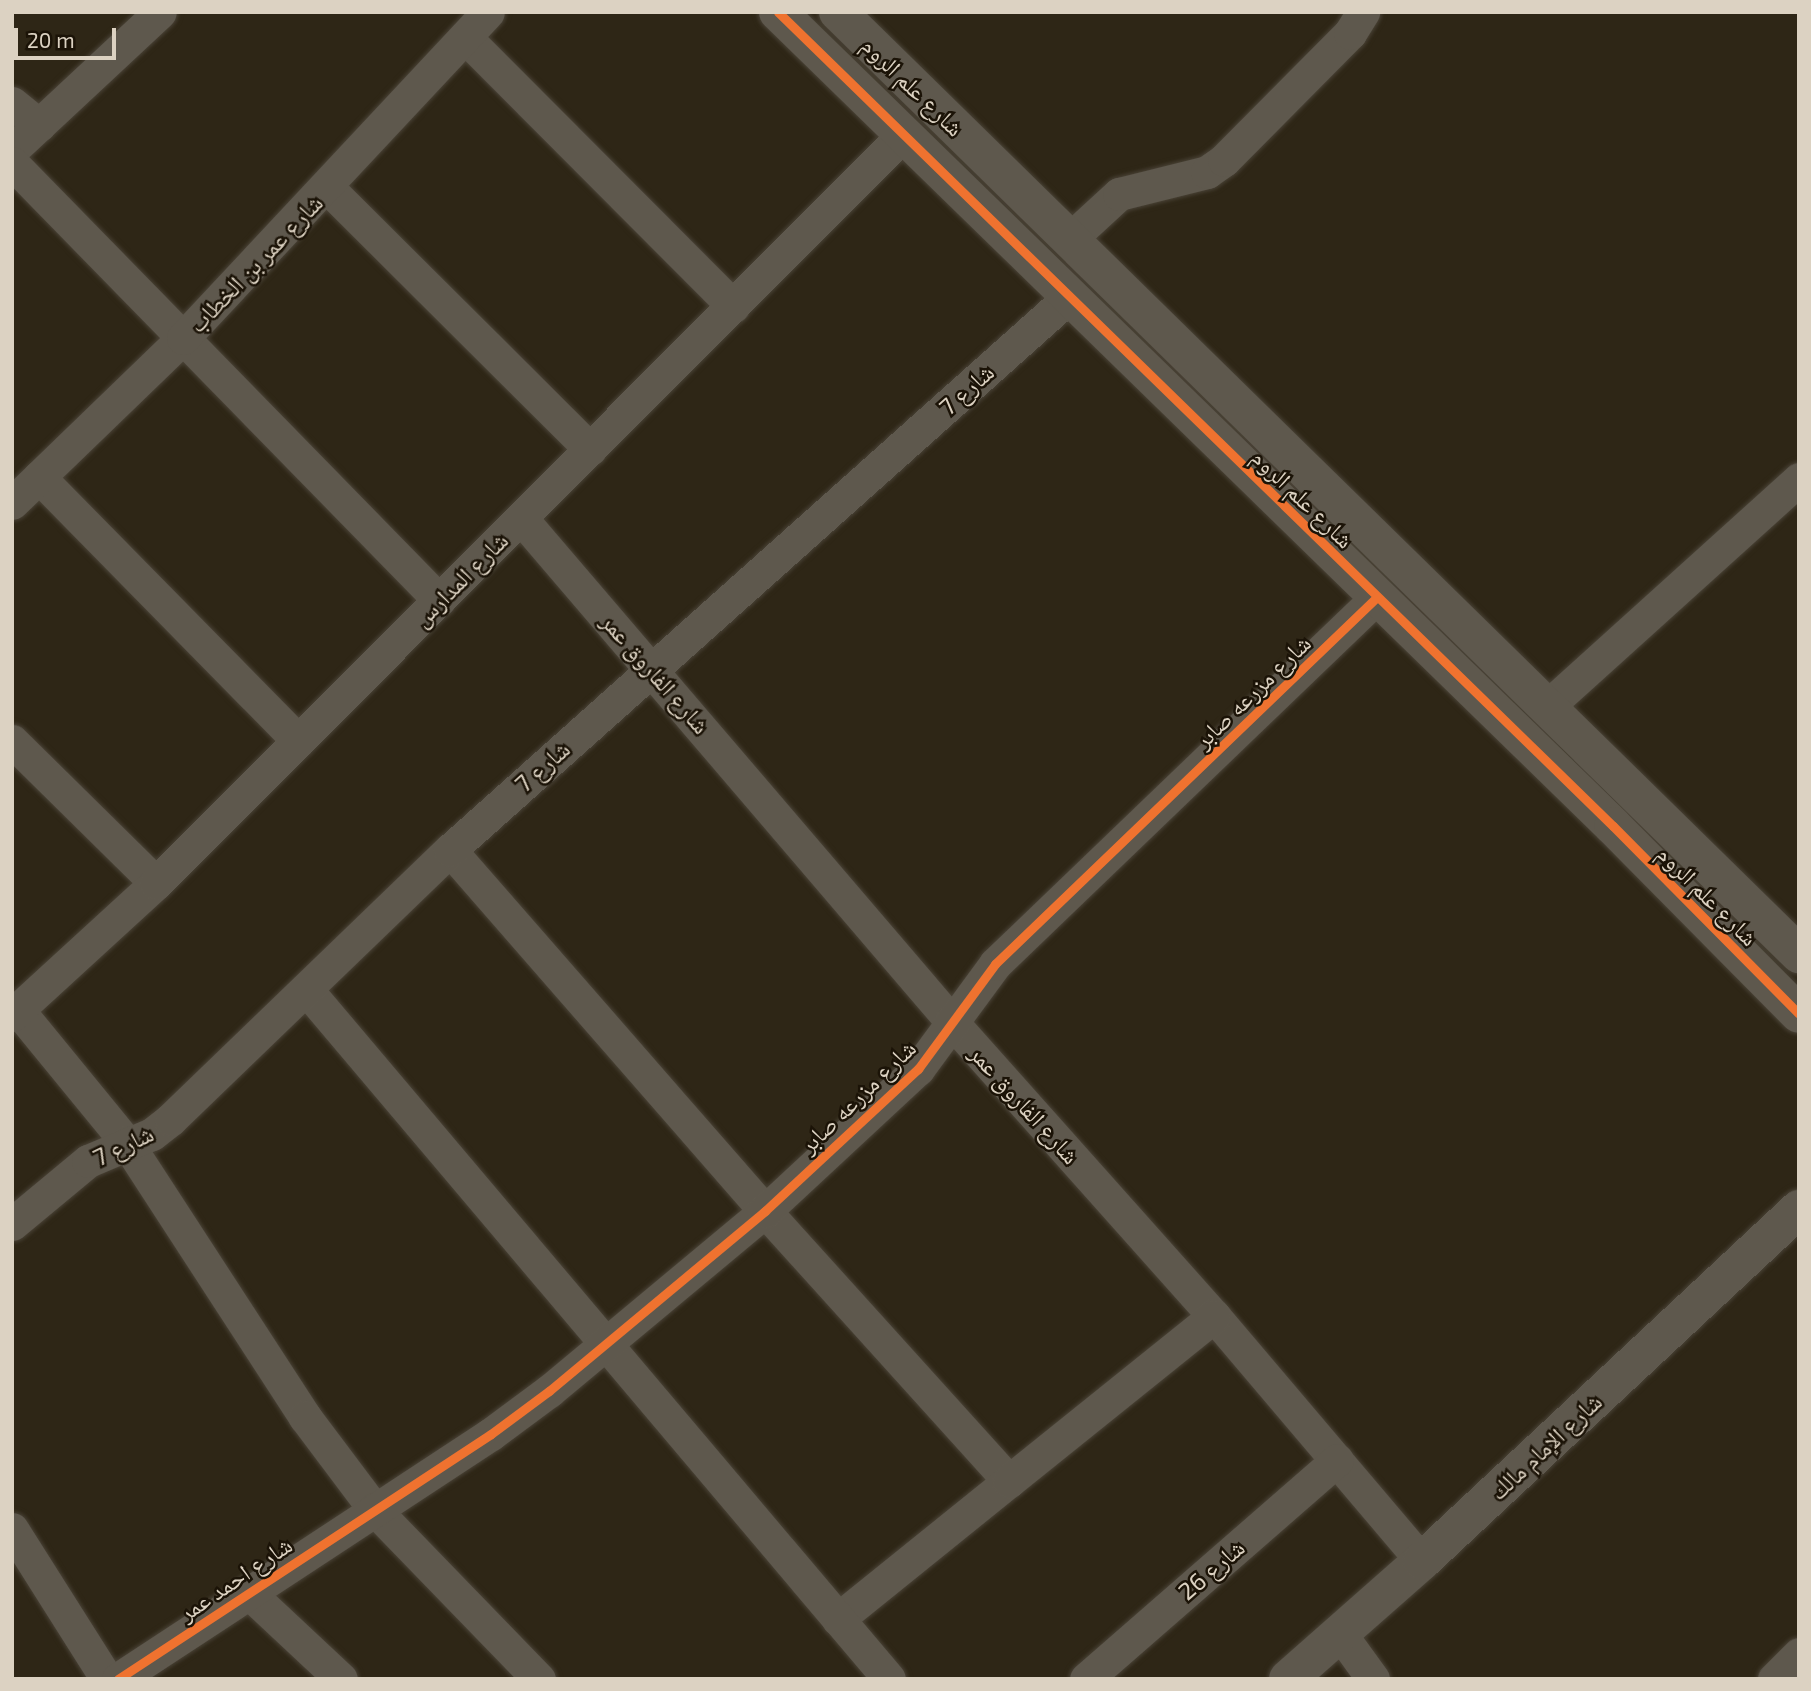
<!DOCTYPE html>
<meta charset="utf-8">
<style>
body{margin:0}
#map{position:relative;width:1811px;height:1691px;overflow:hidden;background:#2e2616;font-family:"Exo 2","Noto Naskh Arabic",sans-serif}
div>[style]{position:absolute}
.roads{filter:drop-shadow(0 0 2px #494236) drop-shadow(0 0 2px #494236)}
.minor>*{height:33px;margin:-16.5px;padding:0 16.5px;transform-origin:16.5px;border-radius:16.5px;background:#5e584d}
.tertiary>*{height:38px;margin:-19px;padding:0 19px;transform-origin:19px;border-radius:19px;background:#5e584d}
.cycleway>*{height:9px;margin:-4.5px;padding:0 4.5px;transform-origin:4.5px;border-radius:4.5px;background:#ef722f}
span{translate:-50% -50%;white-space:nowrap;text-align:center;line-height:1.15;-webkit-text-stroke:5px #1b1307;paint-order:stroke}
.street-label{font-size:24px;color:#dcd2c2}
.frame{position:absolute;inset:0;border:14px solid #dcd2c2;pointer-events:none}
.scale{position:absolute;left:14px;top:28px;width:102px;height:32px;box-sizing:border-box;border:4px solid #dcd2c2;border-top:0;padding-left:9px;font-size:21px;line-height:24px;white-space:nowrap;color:#dcd2c2;-webkit-text-stroke:5px #1b1307;paint-order:stroke}
</style>
<div id="map">
<div class="roads">
<div class="minor">
<div style="left:465px;top:37px;width:380px;rotate:45.1deg"></div>
<div style="left:12px;top:103px;width:35px;rotate:39deg"></div>
<div style="left:12px;top:150px;width:202px;rotate:-43deg"></div>
<div style="left:12px;top:163px;width:611px;rotate:45.66deg"></div>
<div style="left:328px;top:188px;width:370px;rotate:44.9deg"></div>
<div style="left:1070px;top:239px;width:67px;rotate:-42.6deg"></div>
<div style="left:1119px;top:194px;width:91px;rotate:-14deg"></div>
<div style="left:1207px;top:172px;width:21px;rotate:-35deg"></div>
<div style="left:1224px;top:160px;width:179px;rotate:-45.2deg"></div>
<div style="left:1350px;top:33px;width:25px;rotate:-58deg"></div>
<div style="left:39px;top:477px;width:370px;rotate:45.5deg"></div>
<div style="left:12px;top:503px;width:238px;rotate:-44deg"></div>
<div style="left:183px;top:338px;width:446px;rotate:-46.9deg"></div>
<div style="left:521px;top:518px;width:662px;rotate:49.47deg"></div>
<div style="left:951px;top:1021px;width:395px;rotate:48.3deg"></div>
<div style="left:1214px;top:1316px;width:321px;rotate:49.7deg"></div>
<div style="left:1549px;top:705px;width:337px;rotate:-42.1deg"></div>
<div style="left:12px;top:741px;width:202px;rotate:44.6deg"></div>
<div style="left:450px;top:850px;width:479px;rotate:48.9deg"></div>
<div style="left:765px;top:1211px;width:364px;rotate:47.9deg"></div>
<div style="left:1009px;top:1481px;width:220px;rotate:141.1deg"></div>
<div style="left:306px;top:989px;width:903px;rotate:49.8deg"></div>
<div style="left:18px;top:1010px;width:172px;rotate:50.7deg"></div>
<div style="left:127px;top:1143px;width:327px;rotate:57deg"></div>
<div style="left:305px;top:1417px;width:115px;rotate:53.1deg"></div>
<div style="left:374px;top:1509px;width:237px;rotate:45.9deg"></div>
<div style="left:12px;top:1015px;width:195px;rotate:-42.5deg"></div>
<div style="left:156px;top:883px;width:1054px;rotate:-45.04deg"></div>
<div style="left:12px;top:1224px;width:99px;rotate:-39.7deg"></div>
<div style="left:88px;top:1161px;width:69px;rotate:-22.9deg"></div>
<div style="left:152px;top:1134px;width:24px;rotate:-38deg"></div>
<div style="left:171px;top:1119px;width:388px;rotate:-44deg"></div>
<div style="left:450px;top:850px;width:829px;rotate:-41.77deg"></div>
<div style="left:1009px;top:1481px;width:263px;rotate:-38.8deg"></div>
<div style="left:12px;top:1529px;width:178px;rotate:57.7deg"></div>
<div style="left:248px;top:1592px;width:127px;rotate:43.1deg"></div>
<div style="left:1339px;top:1632px;width:58px;rotate:54.1deg"></div>
<div style="left:118px;top:1679px;width:446px;rotate:-33.3deg"></div>
<div style="left:491px;top:1434px;width:72px;rotate:-36.6deg"></div>
<div style="left:549px;top:1391px;width:281px;rotate:-39.8deg"></div>
<div style="left:765px;top:1211px;width:209px;rotate:-42.9deg"></div>
<div style="left:918px;top:1069px;width:130px;rotate:-53.7deg"></div>
<div style="left:995px;top:964px;width:530px;rotate:-43.85deg"></div>
<div style="left:1086px;top:1679px;width:333px;rotate:-41.1deg"></div>
<div style="left:1774px;top:1679px;width:35px;rotate:-45deg"></div>
</div>
<div class="tertiary">
<div style="left:778px;top:12px;width:1166px;rotate:44.27deg"></div>
<div style="left:1613px;top:826px;width:264px;rotate:45.3deg"></div>
<div style="left:838px;top:12px;width:1346px;rotate:44.43deg"></div>
<div style="left:1288px;top:1679px;width:179px;rotate:-41.4deg"></div>
<div style="left:1422px;top:1561px;width:516px;rotate:-43.04deg"></div>
</div>
</div>
<div class="cycleway">
<div style="left:778px;top:12px;width:1166px;rotate:44.27deg"></div>
<div style="left:1613px;top:826px;width:264px;rotate:45.3deg"></div>
<div style="left:118px;top:1679px;width:446px;rotate:-33.3deg"></div>
<div style="left:491px;top:1434px;width:72px;rotate:-36.6deg"></div>
<div style="left:549px;top:1391px;width:281px;rotate:-39.8deg"></div>
<div style="left:765px;top:1211px;width:209px;rotate:-42.9deg"></div>
<div style="left:918px;top:1069px;width:130px;rotate:-53.7deg"></div>
<div style="left:995px;top:964px;width:530px;rotate:-43.85deg"></div>
</div>
<div class="street-label">
<span style="left:913px;top:86px;rotate:44deg">شارع علم الروم</span>
<span style="left:255px;top:263px;rotate:-46deg">شارع عمر بن الخطاب</span>
<span style="left:966px;top:389px;rotate:-42deg">شارع 7</span>
<span style="left:1303px;top:498px;rotate:44deg">شارع علم الروم</span>
<span style="left:460px;top:579px;rotate:-45deg">شارع المدارس</span>
<span style="left:656px;top:673px;rotate:49deg">شارع الفاروق عمر</span>
<span style="left:1252px;top:691px;rotate:-44deg">شارع مزرعه صابر</span>
<span style="left:542px;top:766px;rotate:-42deg">شارع 7</span>
<span style="left:1708px;top:895px;rotate:45deg">شارع علم الروم</span>
<span style="left:857px;top:1096px;rotate:-44deg">شارع مزرعه صابر</span>
<span style="left:1025px;top:1104px;rotate:48deg">شارع الفاروق عمر</span>
<span style="left:123px;top:1145px;rotate:-26deg">شارع 7</span>
<span style="left:1545px;top:1446px;rotate:-43deg">شارع الإمام مالك</span>
<span style="left:1211px;top:1569px;rotate:-41deg">شارع 26</span>
<span style="left:235px;top:1578px;rotate:-34deg">شارع احمد عمر</span>
</div>
<div class="frame"></div>
<div class="scale">20 m</div>
</div>
